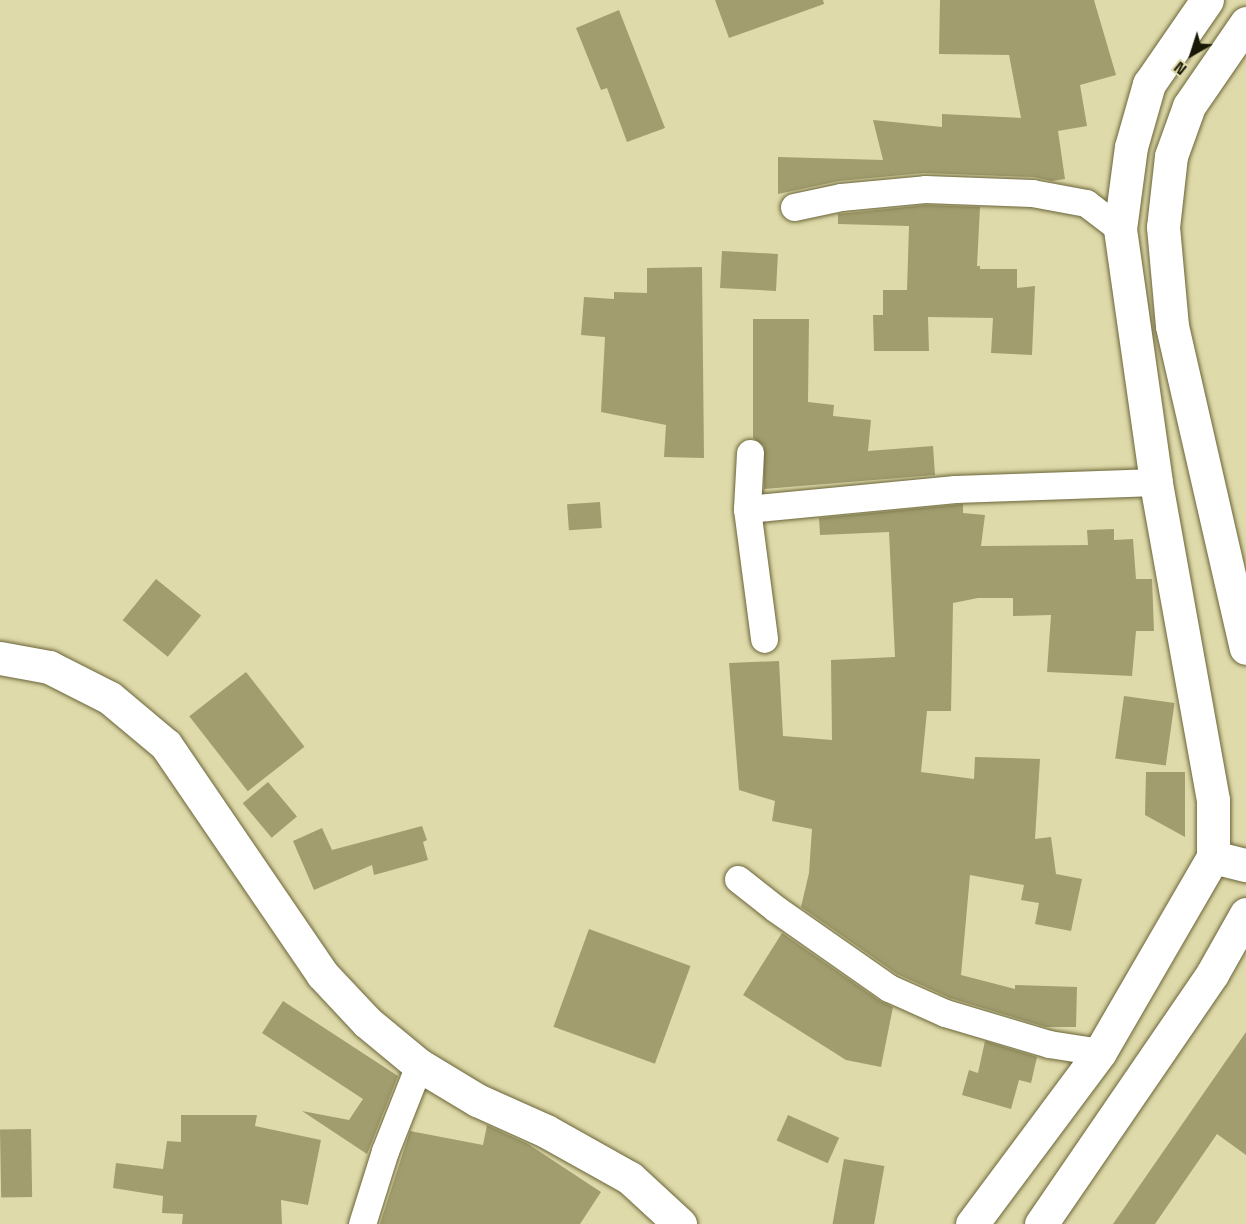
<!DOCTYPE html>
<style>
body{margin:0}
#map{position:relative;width:1246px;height:1224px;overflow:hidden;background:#dfdaaa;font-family:"Space Grotesk",sans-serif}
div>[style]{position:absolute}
.building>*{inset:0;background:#a19d6f;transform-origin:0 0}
.roads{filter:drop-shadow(0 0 2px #6a6539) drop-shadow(0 0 2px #6a6539)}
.minor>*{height:27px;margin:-13.5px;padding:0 13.5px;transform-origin:13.5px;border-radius:13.5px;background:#fff}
.tertiary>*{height:33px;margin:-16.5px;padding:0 16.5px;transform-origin:16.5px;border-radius:16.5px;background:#fff}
.secondary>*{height:33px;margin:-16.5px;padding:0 16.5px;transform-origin:16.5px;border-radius:16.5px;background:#fff}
span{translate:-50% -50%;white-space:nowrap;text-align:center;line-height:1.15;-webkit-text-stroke:5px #dfdaaa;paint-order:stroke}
.north{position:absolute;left:1162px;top:24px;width:60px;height:60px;-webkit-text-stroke:4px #dfdaaa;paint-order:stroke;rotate:219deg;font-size:16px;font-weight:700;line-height:24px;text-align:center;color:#191706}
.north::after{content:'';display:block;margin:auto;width:21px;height:27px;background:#191706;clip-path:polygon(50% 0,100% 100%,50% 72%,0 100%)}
</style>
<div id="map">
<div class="building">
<div style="clip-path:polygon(715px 0,823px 0,824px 4px,729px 38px)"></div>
<div style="clip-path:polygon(940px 0,1094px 0,1116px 75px,1080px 85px,1087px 126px,1058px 131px,1065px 179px,1052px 181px,1033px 177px,924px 173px,839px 181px,778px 194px,778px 157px,883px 160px,873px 120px,942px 127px,942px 114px,1021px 118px,1009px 55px,939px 54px)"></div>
<div style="clip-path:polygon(619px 10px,665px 128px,627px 142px,607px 88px,601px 90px,576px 28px)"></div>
<div style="clip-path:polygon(925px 205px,980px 207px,977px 266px,980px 266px,980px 269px,1017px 269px,1017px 288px,1035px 286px,1032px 355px,991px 353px,993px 318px,928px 317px,929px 351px,874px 351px,873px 315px,883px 315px,883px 290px,907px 290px,909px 226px,838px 224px,838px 214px)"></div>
<div style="left:722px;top:251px;width:56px;height:37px;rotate:3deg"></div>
<div style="clip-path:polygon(702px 267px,704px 458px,664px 457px,666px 425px,601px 412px,605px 337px,581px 335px,584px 297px,614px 299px,614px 292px,647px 293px,647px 268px)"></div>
<div style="clip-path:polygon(753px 319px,809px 319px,808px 402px,834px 405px,833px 416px,871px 420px,868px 451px,933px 446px,935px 475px,764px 489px,764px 446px,753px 438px)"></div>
<div style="left:600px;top:502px;width:26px;height:33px;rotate:86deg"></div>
<div style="clip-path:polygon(963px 504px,963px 513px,985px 515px,981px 546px,1088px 545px,1087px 530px,1114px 529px,1114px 540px,1133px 539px,1136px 579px,1152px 579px,1154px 631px,1136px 631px,1132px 676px,1047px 672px,1051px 615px,1013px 616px,1013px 598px,978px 598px,953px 603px,951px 711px,927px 711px,921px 772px,974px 779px,975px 757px,1040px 759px,1035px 839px,1051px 837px,1056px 874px,1082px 879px,1071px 931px,1035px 924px,1039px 903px,1021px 900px,1024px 885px,970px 875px,961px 975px,1015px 989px,1015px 985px,1077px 987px,1076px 1027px,1046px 1027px,950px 998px,897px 974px,801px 907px,809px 873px,812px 829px,772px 821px,775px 801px,739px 790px,729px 663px,779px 661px,783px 736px,832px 740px,831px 660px,895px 657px,889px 532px,820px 535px,819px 518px)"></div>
<div style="left:156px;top:579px;width:58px;height:53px;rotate:39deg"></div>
<div style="left:246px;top:672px;width:95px;height:72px;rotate:52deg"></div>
<div style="left:1124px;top:696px;width:51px;height:63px;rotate:8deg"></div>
<div style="clip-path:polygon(1146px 772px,1185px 772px,1185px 837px,1145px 815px)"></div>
<div style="left:268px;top:782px;width:45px;height:33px;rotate:50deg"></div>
<div style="clip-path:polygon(422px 826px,427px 840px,423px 842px,428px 860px,374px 875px,372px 865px,314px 890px,293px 841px,322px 828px,332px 850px)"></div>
<div style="left:589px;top:929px;width:108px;height:104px;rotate:20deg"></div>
<div style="clip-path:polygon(782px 933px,880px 1001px,893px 1007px,881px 1067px,846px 1060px,743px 995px)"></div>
<div style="clip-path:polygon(283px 1001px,398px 1076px,367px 1154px,302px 1111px,349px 1120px,363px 1099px,262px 1033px)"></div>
<div style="clip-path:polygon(1246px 1032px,1246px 1155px,1217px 1134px,1155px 1224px,1113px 1224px)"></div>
<div style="clip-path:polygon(985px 1041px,1037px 1057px,1031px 1083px,1019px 1080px,1011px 1109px,962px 1095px,969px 1070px,978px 1073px)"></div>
<div style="clip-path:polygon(181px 1115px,257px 1115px,255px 1126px,321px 1140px,308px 1205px,281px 1200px,282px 1224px,182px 1224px,183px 1214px,162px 1213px,163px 1196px,113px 1188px,116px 1163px,163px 1169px,167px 1141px,181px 1142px)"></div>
<div style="left:788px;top:1115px;width:56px;height:28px;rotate:24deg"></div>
<div style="clip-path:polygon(487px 1125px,528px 1144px,601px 1192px,580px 1224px,380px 1224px,410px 1131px,483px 1145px)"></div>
<div style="left:31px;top:1129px;width:68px;height:31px;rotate:89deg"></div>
<div style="left:844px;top:1159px;width:41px;height:66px;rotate:10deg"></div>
</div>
<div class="roads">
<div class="minor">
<div style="left:794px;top:207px;width:48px;rotate:-12deg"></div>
<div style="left:841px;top:197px;width:84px;rotate:-5.4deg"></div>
<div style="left:925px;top:189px;width:107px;rotate:2.1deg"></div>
<div style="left:1032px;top:193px;width:55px;rotate:10.5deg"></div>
<div style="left:1086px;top:203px;width:43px;rotate:37.4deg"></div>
<div style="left:750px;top:453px;width:56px;rotate:93.1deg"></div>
<div style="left:747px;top:509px;width:131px;rotate:82.5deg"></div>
<div style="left:747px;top:509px;width:209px;rotate:-5.5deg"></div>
<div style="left:955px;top:489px;width:201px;rotate:-2deg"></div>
<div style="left:738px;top:879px;width:48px;rotate:38.3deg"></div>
<div style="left:776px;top:909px;width:138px;rotate:35deg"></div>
<div style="left:889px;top:988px;width:61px;rotate:24.1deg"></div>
<div style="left:945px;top:1013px;width:109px;rotate:16.6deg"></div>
<div style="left:1049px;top:1044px;width:52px;rotate:8.9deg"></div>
<div style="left:362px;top:1224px;width:77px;rotate:-72.5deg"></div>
<div style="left:385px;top:1151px;width:92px;rotate:-68.4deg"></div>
</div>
<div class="tertiary">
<div style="left:1213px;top:857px;width:34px;rotate:14deg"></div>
</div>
<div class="secondary">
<div style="left:1246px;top:23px;width:101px;rotate:124.5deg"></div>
<div style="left:1189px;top:106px;width:53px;rotate:109.8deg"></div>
<div style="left:1171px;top:156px;width:71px;rotate:96.4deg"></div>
<div style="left:1163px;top:227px;width:99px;rotate:84.8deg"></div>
<div style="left:1172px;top:326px;width:330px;rotate:77.1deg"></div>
<div style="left:0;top:658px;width:50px;rotate:10.4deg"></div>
<div style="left:49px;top:667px;width:68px;rotate:26.9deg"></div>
<div style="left:110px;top:698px;width:73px;rotate:40deg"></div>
<div style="left:166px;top:745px;width:277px;rotate:55.7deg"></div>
<div style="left:322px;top:974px;width:66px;rotate:46.8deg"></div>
<div style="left:367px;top:1022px;width:67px;rotate:39.6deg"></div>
<div style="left:419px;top:1065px;width:68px;rotate:31.1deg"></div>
<div style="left:477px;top:1100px;width:76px;rotate:24.2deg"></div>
<div style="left:546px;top:1131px;width:96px;rotate:29.2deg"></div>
<div style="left:630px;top:1178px;width:68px;rotate:42.6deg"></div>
<div style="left:972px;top:1224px;width:214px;rotate:-53.3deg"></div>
<div style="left:1100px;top:1052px;width:225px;rotate:-59.9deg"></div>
<div style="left:1213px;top:857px;width:57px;rotate:-90deg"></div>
<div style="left:1213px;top:800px;width:323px;rotate:-100.2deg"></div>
<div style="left:1156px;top:482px;width:256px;rotate:-98.1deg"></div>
<div style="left:1120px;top:229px;width:83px;rotate:-82.4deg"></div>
<div style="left:1131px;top:147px;width:66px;rotate:-74.1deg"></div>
<div style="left:1149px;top:84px;width:102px;rotate:-55.4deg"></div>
<div style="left:1041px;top:1224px;width:303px;rotate:-55.6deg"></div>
<div style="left:1212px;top:974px;width:69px;rotate:-60.5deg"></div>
</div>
</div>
<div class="north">N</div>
</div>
